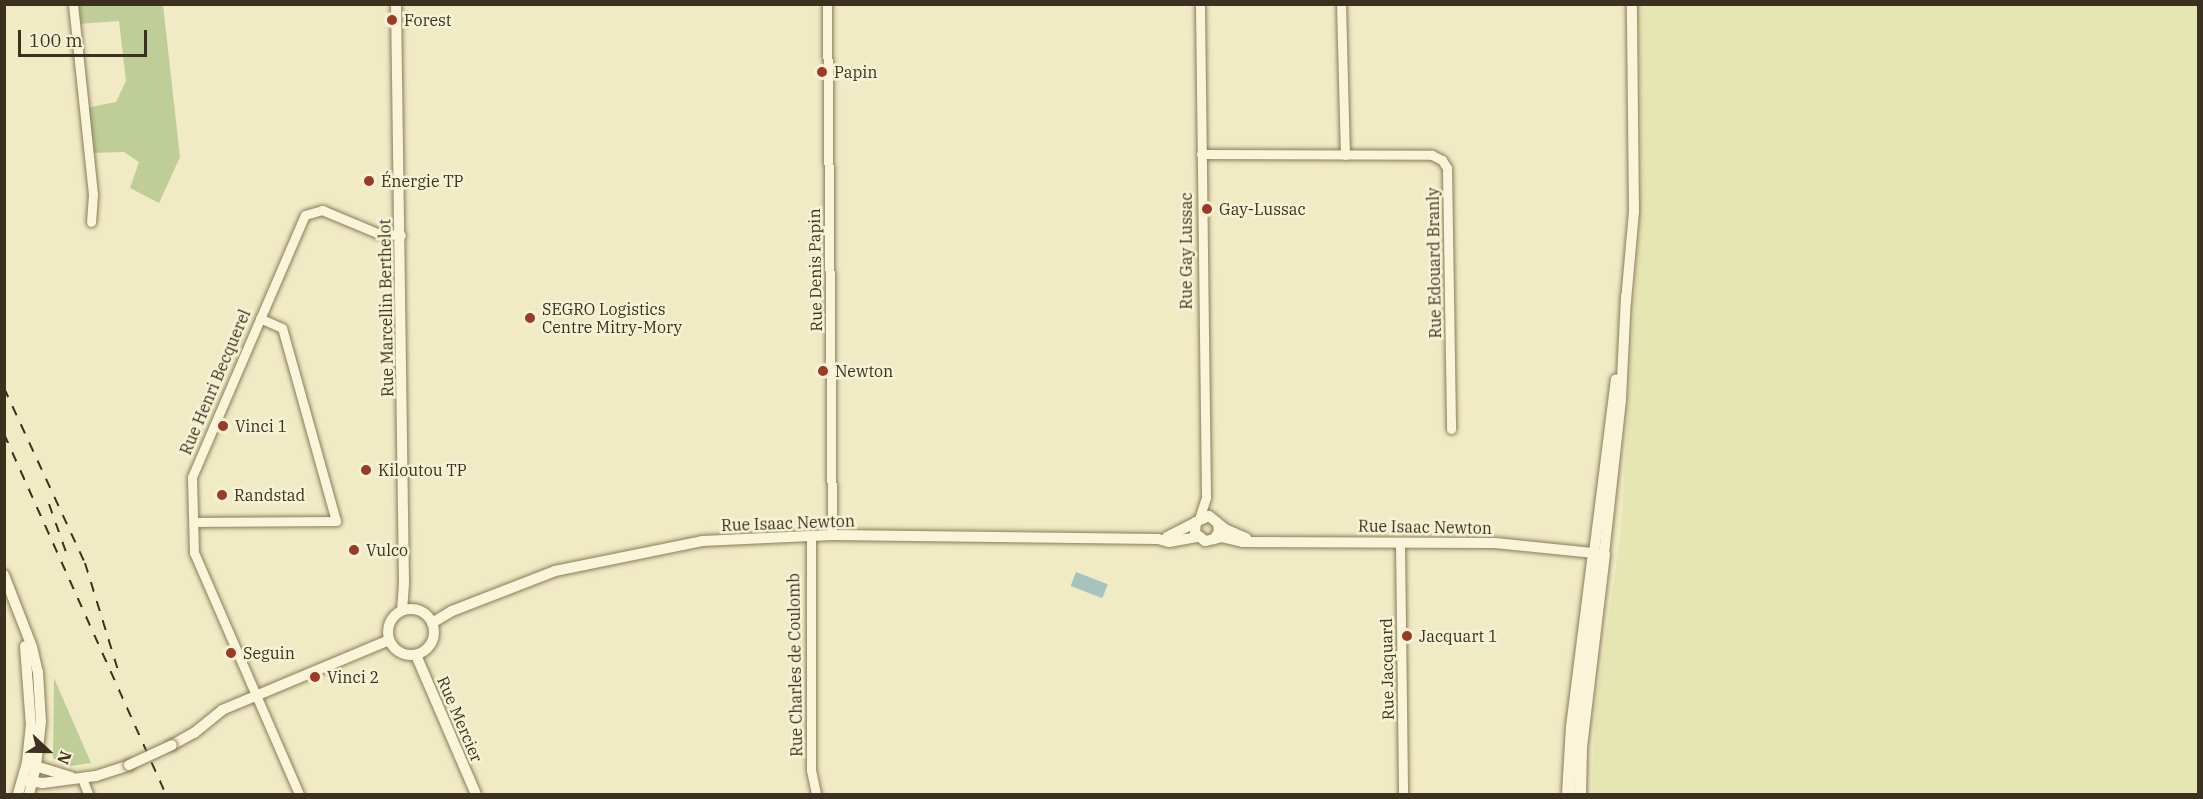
<!DOCTYPE html>
<meta charset="utf-8">
<style>
body{margin:0}
#map{position:relative;width:2203px;height:799px;overflow:hidden;background:#f0eac5;font-family:"IBM Plex Serif",serif}
div>[style]{position:absolute}
.farmland>*{inset:0;background:#e6e6b2}
.green>*{inset:0;background:#bfce98}
.water>*{inset:0;background:#a6c3bf;transform-origin:0 0}
.roads{filter:drop-shadow(0 0 2px #8b7c5a) drop-shadow(0 0 2px #8b7c5a)}
.minor>*{height:9px;margin:-4.5px;padding:0 4.5px;transform-origin:4.5px;border-radius:4.5px;background:#faf5d8}
.tertiary>*{height:10px;margin:-5px;padding:0 5px;transform-origin:5px;border-radius:5px;background:#faf5d8}
.tertiary>.ring{margin:-5px;padding:0;box-sizing:content-box;background:none;border:10px solid #faf5d8;border-radius:50%}
.secondary>*{height:12px;margin:-6px;padding:0 6px;transform-origin:6px;border-radius:6px;background:#faf5d8}
.rail>*{height:2px;margin-top:-1px;transform-origin:0;background:repeating-linear-gradient(90deg,#3b311e 0 10px,transparent 0 20px)}
.bridges{filter:drop-shadow(0 0 2px #8b7c5a) drop-shadow(0 0 2px #8b7c5a)}
.tertiary-bridge>*{height:10px;margin:-5px;padding:0 5px;transform-origin:5px;border-radius:5px;background:#faf5d8}
.dots>*{width:16px;height:16px;translate:-50% -50%;box-sizing:border-box;border:3px solid #f7f2d5;border-radius:50%}
span{translate:-50% -50%;white-space:nowrap;text-align:center;line-height:1.15;-webkit-text-stroke:5px #f7f2d5;paint-order:stroke}
.poi-label{font-size:16px;color:#3b311e}
.left{translate:0 -50%;text-align:left}
.street-label{font-size:16px;color:#3b311e}
.frame{position:absolute;inset:0;border:6px solid #3b311e;pointer-events:none}
.north{position:absolute;left:18px;top:721px;width:60px;height:60px;-webkit-text-stroke:4px #f7f2d5;paint-order:stroke;rotate:112deg;font-size:16px;font-weight:700;line-height:24px;text-align:center;color:#3b311e}
.north::after{content:'';display:block;margin:auto;width:21px;height:27px;background:#3b311e;clip-path:polygon(50% 0,100% 100%,50% 72%,0 100%)}
.scale{position:absolute;left:18px;top:30px;width:129px;height:27px;box-sizing:border-box;border:3px solid #3b311e;border-top:0;padding-left:8px;font-size:18px;line-height:21px;white-space:nowrap;color:#3b311e;-webkit-text-stroke:4px #f7f2d5;paint-order:stroke}
</style>
<div id="map">
<div class="farmland">
<div style="clip-path:polygon(1638px 5px,2198px 5px,2198px 794px,1592px 794px,1595px 711px,1621px 533px,1642px 171px)"></div>
</div>
<div class="green">
<div style="clip-path:polygon(81px 4px,163px 5px,180px 157px,159px 203px,130px 188px,139px 162px,124px 152px,91px 153px,86px 108px,116px 102px,126px 81px,119px 21px,78px 24px,75px 6px)"></div>
<div style="clip-path:polygon(54px 678px,91px 763px,71px 766px,62px 764px,53px 758px)"></div>
</div>
<div class="water">
<div style="left:1076px;top:572px;width:34px;height:15px;rotate:21deg"></div>
</div>
<div class="roads">
<div class="minor">
<div style="left:73px;top:4px;width:191px;rotate:84deg"></div>
<div style="left:93px;top:194px;width:28px;rotate:94deg"></div>
<div style="left:827px;top:4px;width:531px;rotate:89.46deg"></div>
<div style="left:1341px;top:4px;width:151px;rotate:88.5deg"></div>
<div style="left:1201px;top:154px;width:231px;rotate:0.2deg"></div>
<div style="left:1432px;top:155px;width:11px;rotate:27deg"></div>
<div style="left:1442px;top:160px;width:9px;rotate:58deg"></div>
<div style="left:1447px;top:168px;width:261px;rotate:89.1deg"></div>
<div style="left:1199px;top:519px;width:23px;rotate:-72deg"></div>
<div style="left:1206px;top:497px;width:493px;rotate:-90.7deg"></div>
<div style="left:194px;top:522px;width:142px;rotate:-0.4deg"></div>
<div style="left:336px;top:521px;width:200px;rotate:-105.6deg"></div>
<div style="left:282px;top:328px;width:24px;rotate:-156deg"></div>
<div style="left:811px;top:535px;width:235px;rotate:90deg"></div>
<div style="left:811px;top:770px;width:25px;rotate:78deg"></div>
<div style="left:1400px;top:542px;width:252px;rotate:89.3deg"></div>
<div style="left:82px;top:778px;width:17px;rotate:69deg"></div>
<div style="left:299px;top:794px;width:263px;rotate:-113.5deg"></div>
<div style="left:194px;top:553px;width:76px;rotate:-91.5deg"></div>
<div style="left:192px;top:477px;width:285px;rotate:-66.7deg"></div>
<div style="left:305px;top:215px;width:18px;rotate:-16deg"></div>
<div style="left:322px;top:210px;width:60px;rotate:22.7deg"></div>
<div style="left:377px;top:233px;width:24px;rotate:5deg"></div>
</div>
<div class="tertiary">
<div style="left:396px;top:4px;width:579px;rotate:89.21deg"></div>
<div style="left:404px;top:583px;width:27px;rotate:94deg"></div>
<div style="left:1626px;top:301px;width:90px;rotate:-84.9deg"></div>
<div style="left:1634px;top:211px;width:207px;rotate:-90.6deg"></div>
<div style="left:1218px;top:524px;width:8px;rotate:83deg"></div>
<div style="left:1219px;top:532px;width:9px;rotate:126deg"></div>
<div style="left:1214px;top:539px;width:9px;rotate:167deg"></div>
<div style="left:1205px;top:541px;width:13px;rotate:-141deg"></div>
<div style="left:1195px;top:533px;width:11px;rotate:-85deg"></div>
<div style="left:1196px;top:522px;width:14px;rotate:-25deg"></div>
<div style="left:1209px;top:516px;width:21px;rotate:39deg"></div>
<div style="left:1225px;top:529px;width:23px;rotate:23deg"></div>
<div style="left:1167px;top:537px;width:33px;rotate:-27deg"></div>
<div style="left:1214px;top:539px;width:7px;rotate:-16deg"></div>
<div style="left:1221px;top:537px;width:22px;rotate:13deg"></div>
<div style="left:1242px;top:542px;width:253px;rotate:0.2deg"></div>
<div style="left:1495px;top:543px;width:110px;rotate:5.8deg"></div>
<div style="left:1604px;top:554px;width:156px;rotate:-83.7deg"></div>
<div style="left:1621px;top:399px;width:103px;rotate:-87.2deg"></div>
<div style="left:1594px;top:553px;width:175px;rotate:-82.8deg"></div>
<div style="left:4px;top:575px;width:77px;rotate:68.7deg"></div>
<div style="left:32px;top:647px;width:26px;rotate:77deg"></div>
<div style="left:38px;top:672px;width:50px;rotate:86.6deg"></div>
<div style="left:41px;top:722px;width:44px;rotate:96.5deg"></div>
<div style="left:36px;top:766px;width:29px;rotate:104deg"></div>
<div class="ring" style="left:388px;top:609px;width:36px;height:36px"></div>
<div style="left:432px;top:623px;width:23px;rotate:-31deg"></div>
<div style="left:452px;top:611px;width:110px;rotate:-21.2deg"></div>
<div style="left:555px;top:571px;width:150px;rotate:-11.5deg"></div>
<div style="left:702px;top:541px;width:130px;rotate:-2.6deg"></div>
<div style="left:832px;top:535px;width:326px;rotate:0.7deg"></div>
<div style="left:1158px;top:539px;width:11px;rotate:15deg"></div>
<div style="left:1169px;top:542px;width:28px;rotate:-10deg"></div>
<div style="left:416px;top:655px;width:151px;rotate:66.7deg"></div>
<div style="left:172px;top:745px;width:25px;rotate:-29deg"></div>
<div style="left:194px;top:733px;width:36px;rotate:-39deg"></div>
<div style="left:222px;top:710px;width:181px;rotate:-22.7deg"></div>
<div style="left:32px;top:765px;width:41px;rotate:17.1deg"></div>
<div style="left:27px;top:781px;width:16px;rotate:7deg"></div>
<div style="left:43px;top:783px;width:53px;rotate:-7.5deg"></div>
<div style="left:96px;top:776px;width:35px;rotate:-18deg"></div>
<div style="left:18px;top:794px;width:33px;rotate:-74deg"></div>
<div style="left:27px;top:762px;width:36px;rotate:-84deg"></div>
<div style="left:31px;top:726px;width:80px;rotate:-94.3deg"></div>
</div>
<div class="secondary">
<div style="left:1568px;top:794px;width:67px;rotate:-86.6deg"></div>
<div style="left:1572px;top:727px;width:175px;rotate:-82.8deg"></div>
<div style="left:1580px;top:794px;width:47px;rotate:-88.8deg"></div>
<div style="left:1581px;top:747px;width:194px;rotate:-83.2deg"></div>
</div>
</div>
<div class="rail">
<div style="left:4px;top:388px;width:193px;rotate:65.2deg"></div>
<div style="left:85px;top:563px;width:112px;rotate:72.9deg"></div>
<div style="left:4px;top:434px;width:395px;rotate:65.8deg"></div>
<div style="left:49px;top:504px;width:51px;rotate:70.5deg"></div>
</div>
<div class="bridges">
<div class="tertiary-bridge">
<div style="left:129px;top:765px;width:47px;rotate:-24.9deg"></div>
</div>
</div>
<div class="dots">
<div style="left:392px;top:20px;background:#9c3a28"></div>
<div style="left:822px;top:72px;background:#9c3a28"></div>
<div style="left:369px;top:181px;background:#9c3a28"></div>
<div style="left:1207px;top:209px;background:#9c3a28"></div>
<div style="left:530px;top:318px;background:#9c3a28"></div>
<div style="left:823px;top:371px;background:#9c3a28"></div>
<div style="left:223px;top:426px;background:#9c3a28"></div>
<div style="left:366px;top:470px;background:#9c3a28"></div>
<div style="left:222px;top:495px;background:#9c3a28"></div>
<div style="left:354px;top:550px;background:#9c3a28"></div>
<div style="left:1407px;top:636px;background:#9c3a28"></div>
<div style="left:231px;top:653px;background:#9c3a28"></div>
<div style="left:315px;top:677px;background:#9c3a28"></div>
</div>
<div class="poi-label">
<span class="left" style="left:404px;top:20px">Forest</span>
<span class="left" style="left:834px;top:72px">Papin</span>
<span class="left" style="left:381px;top:181px">Énergie TP</span>
<span class="left" style="left:1219px;top:209px">Gay-Lussac</span>
<span class="left" style="left:542px;top:318px">SEGRO Logistics<br>Centre Mitry-Mory</span>
<span class="left" style="left:835px;top:371px">Newton</span>
<span class="left" style="left:235px;top:426px">Vinci 1</span>
<span class="left" style="left:378px;top:470px">Kiloutou TP</span>
<span class="left" style="left:234px;top:495px">Randstad</span>
<span class="left" style="left:366px;top:550px">Vulco</span>
<span class="left" style="left:1419px;top:636px">Jacquart 1</span>
<span class="left" style="left:243px;top:653px">Seguin</span>
<span class="left" style="left:327px;top:677px">Vinci 2</span>
</div>
<div class="street-label">
<span style="left:1186px;top:251px;rotate:-90deg">Rue Gay Lussac</span>
<span style="left:1434px;top:263px;rotate:-91deg">Rue Edouard Branly</span>
<span style="left:815px;top:270px;rotate:-91deg">Rue Denis Papin</span>
<span style="left:386px;top:308px;rotate:-91deg">Rue Marcellin Berthelot</span>
<span style="left:215px;top:382px;rotate:-67deg">Rue Henri Becquerel</span>
<span style="left:788px;top:523px;rotate:-2deg">Rue Isaac Newton</span>
<span style="left:1425px;top:527px;rotate:1deg">Rue Isaac Newton</span>
<span style="left:795px;top:665px;rotate:-91deg">Rue Charles de Coulomb</span>
<span style="left:1387px;top:669px;rotate:-91deg">Rue Jacquard</span>
<span style="left:460px;top:719px;rotate:67deg">Rue Mercier</span>
</div>
<div class="frame"></div>
<div class="north">N</div>
<div class="scale">100 m</div>
</div>
